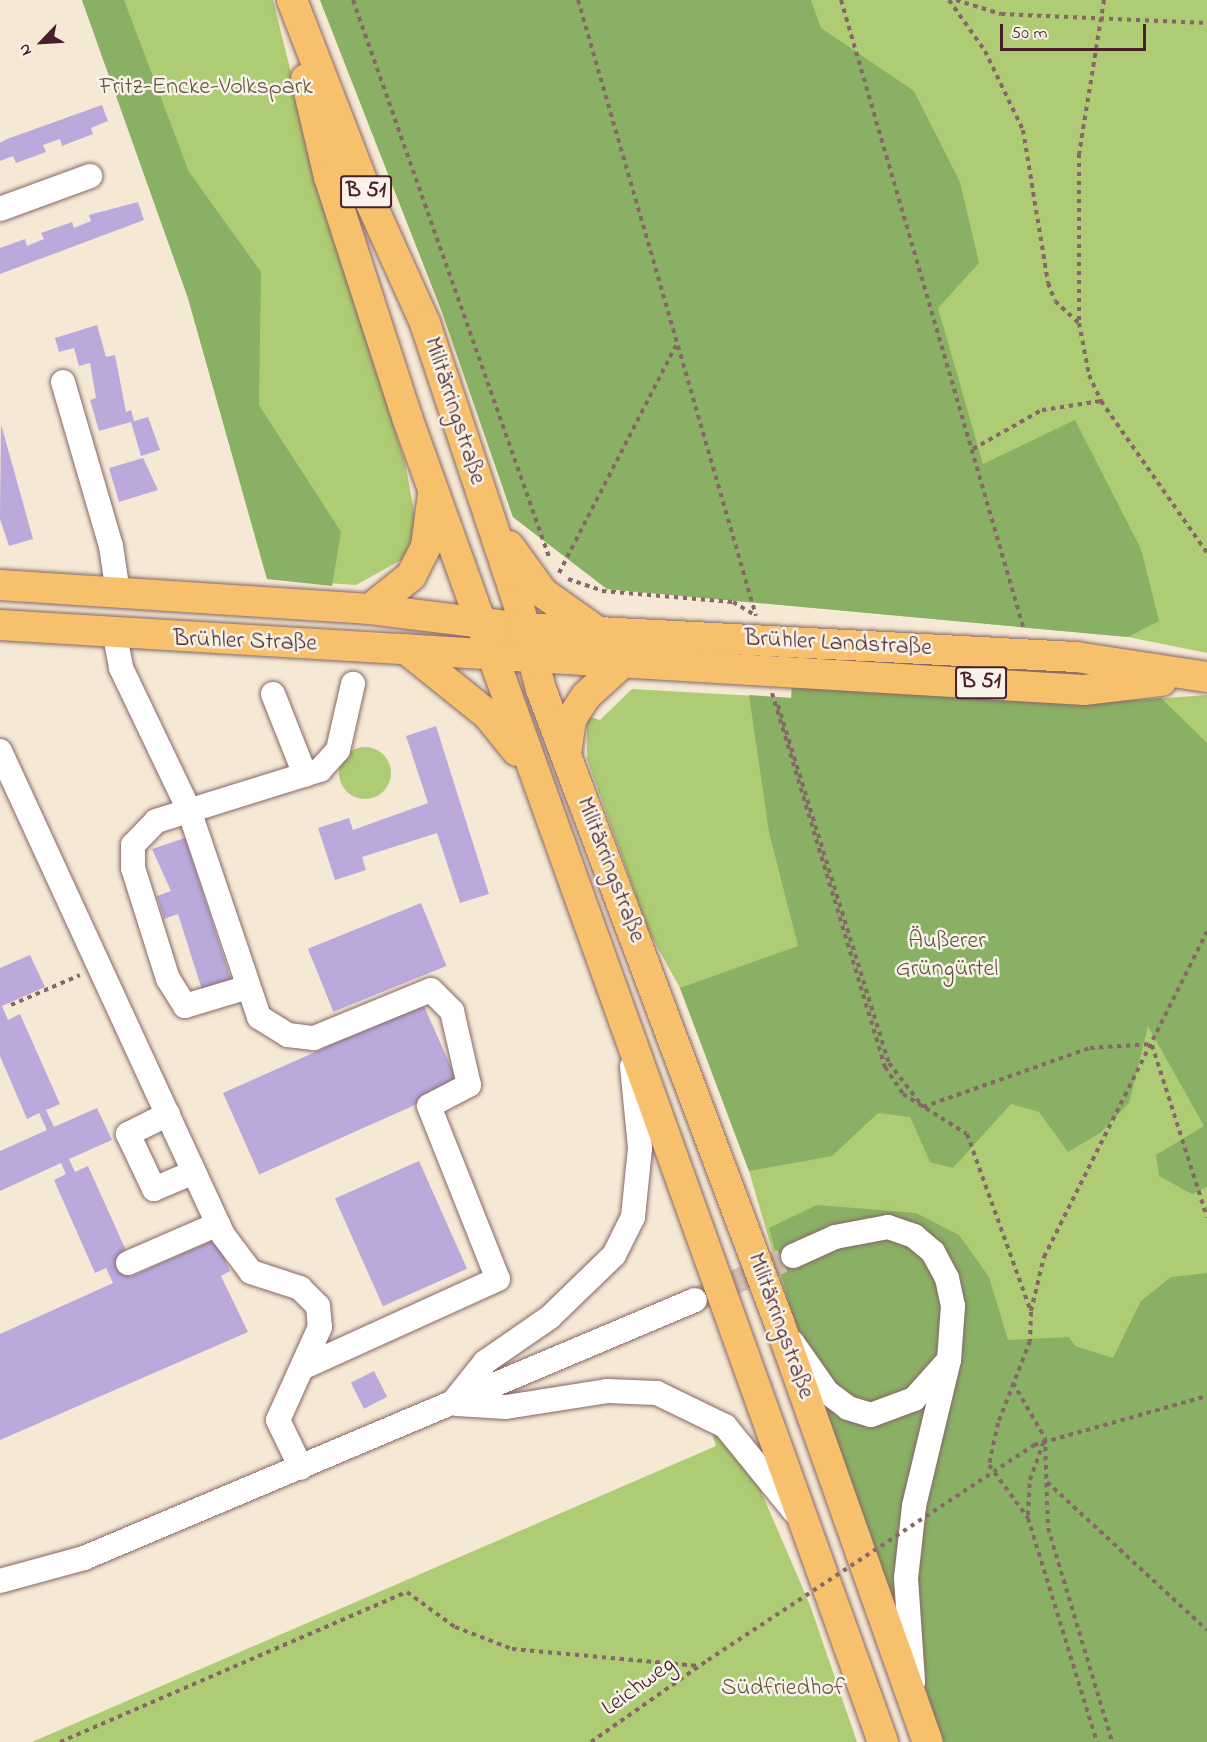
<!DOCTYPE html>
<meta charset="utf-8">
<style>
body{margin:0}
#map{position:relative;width:1207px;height:1742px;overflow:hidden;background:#f5e9d5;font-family:"Indie Flower",sans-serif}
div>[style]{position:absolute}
.green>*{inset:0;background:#adcc73}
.round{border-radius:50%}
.forest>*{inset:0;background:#8ab065}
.building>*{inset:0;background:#bba9dc;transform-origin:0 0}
.minor-tunnel>*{height:24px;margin-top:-12px;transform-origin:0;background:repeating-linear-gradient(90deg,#d3c1b3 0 24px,transparent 0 36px)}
.path>*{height:4px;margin-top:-2px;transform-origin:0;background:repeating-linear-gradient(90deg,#866666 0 4.5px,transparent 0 9px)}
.roads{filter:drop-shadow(0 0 2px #866666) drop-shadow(0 0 2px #866666)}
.minor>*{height:24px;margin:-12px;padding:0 12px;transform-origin:12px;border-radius:12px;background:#fff}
.major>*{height:30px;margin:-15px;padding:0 15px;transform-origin:15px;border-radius:15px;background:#f7c06c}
.path-bridge>*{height:4px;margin-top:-2px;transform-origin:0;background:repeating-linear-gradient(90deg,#866666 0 4.5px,transparent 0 9px)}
span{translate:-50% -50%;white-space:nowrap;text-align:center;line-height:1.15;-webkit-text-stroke:5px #f7f3e8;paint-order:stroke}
.shield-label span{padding:2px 4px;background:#f7f3e8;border:2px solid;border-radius:4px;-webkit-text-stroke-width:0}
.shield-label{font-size:22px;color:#4a1f2b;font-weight:700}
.park-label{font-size:24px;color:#685341}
.street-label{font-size:24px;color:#4a1f2b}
.north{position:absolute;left:12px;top:12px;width:60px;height:60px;-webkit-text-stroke:4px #f7f3e8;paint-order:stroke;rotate:245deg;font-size:16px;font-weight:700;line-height:24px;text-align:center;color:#4a1f2b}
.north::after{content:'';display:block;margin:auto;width:21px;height:27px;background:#4a1f2b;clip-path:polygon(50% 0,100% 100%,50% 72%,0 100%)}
.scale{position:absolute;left:1000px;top:24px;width:146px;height:27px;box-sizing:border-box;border:3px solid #4a1f2b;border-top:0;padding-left:8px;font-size:18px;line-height:21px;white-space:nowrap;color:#4a1f2b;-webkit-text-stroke:4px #f7f3e8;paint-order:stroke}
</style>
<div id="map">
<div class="green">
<div style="clip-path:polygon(82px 0,273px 0,315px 170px,405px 462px,419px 538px,412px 561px,403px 559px,356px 585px,267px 579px,188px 298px)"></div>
<div style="clip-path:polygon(320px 0,1207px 0,1207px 653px,1128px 637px,607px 589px,513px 517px,442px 312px)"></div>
<div style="clip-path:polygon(632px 689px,791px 698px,1112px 702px,1207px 695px,1207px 1742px,810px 1380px,749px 1171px,680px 988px,649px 932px,587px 759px,587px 716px,600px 720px)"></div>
<div class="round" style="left:339px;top:747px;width:52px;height:52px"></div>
<div style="clip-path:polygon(711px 1430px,753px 1473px,810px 1605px,857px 1742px,32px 1742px,716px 1446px)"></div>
</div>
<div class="forest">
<div style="clip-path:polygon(82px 0,124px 0,189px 172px,261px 272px,259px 405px,341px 532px,332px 586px,267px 579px,188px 298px)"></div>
<div style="clip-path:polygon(320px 0,811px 0,821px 28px,914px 91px,960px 182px,979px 263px,938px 308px,983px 464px,1075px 420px,1141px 549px,1159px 621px,1128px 637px,607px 589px,513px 517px,442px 312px)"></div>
<div style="clip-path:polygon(792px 685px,1112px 702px,1161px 698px,1207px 743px,1207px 1187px,1192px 1194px,1159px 1176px,1156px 1155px,1204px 1126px,1148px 1026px,1129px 1103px,1100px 1133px,1068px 1152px,1039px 1112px,1011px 1104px,953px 1168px,930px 1162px,910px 1117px,878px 1113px,832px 1156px,749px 1171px,680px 988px,798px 946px,769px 832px,749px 695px,791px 698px)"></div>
<div style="clip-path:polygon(817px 1205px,916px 1213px,959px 1235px,989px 1277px,1008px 1340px,1069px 1337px,1075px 1346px,1113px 1358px,1141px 1301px,1171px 1277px,1207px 1273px,1207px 1742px,941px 1742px,810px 1380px,769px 1228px)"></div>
</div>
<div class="building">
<div style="clip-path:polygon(102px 105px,108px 121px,91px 128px,93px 134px,62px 146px,60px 139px,43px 145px,46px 152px,16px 163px,13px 156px,0 161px,0 143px,7px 139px)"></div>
<div style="clip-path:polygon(138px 202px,144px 220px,0 274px,0 248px,25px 239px,27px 246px,44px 239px,41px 233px,72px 222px,74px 228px,91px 221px,89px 215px)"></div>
<div style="clip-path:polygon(97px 325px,106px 357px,115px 355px,126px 412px,131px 410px,134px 421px,148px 417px,160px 450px,141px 456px,131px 422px,99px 431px,90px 400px,96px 398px,90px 363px,79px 366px,74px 348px,59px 352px,55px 338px)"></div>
<div style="clip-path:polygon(1px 424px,33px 539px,9px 546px,0 519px)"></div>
<div style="clip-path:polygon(143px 458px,158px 490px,119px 502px,109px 468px)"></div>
<div style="clip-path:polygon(436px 726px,489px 894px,460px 903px,437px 833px,362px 857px,366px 870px,335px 880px,318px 828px,349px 818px,353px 830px,428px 803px,406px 736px)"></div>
<div style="clip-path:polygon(185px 838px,233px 986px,204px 996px,178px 914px,164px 919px,157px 896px,171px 891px,152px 849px)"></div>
<div style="left:421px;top:903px;width:68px;height:122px;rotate:68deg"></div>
<div style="clip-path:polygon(30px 955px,45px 987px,2px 1006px,8px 1020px,20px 1014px,60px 1104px,46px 1110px,54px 1127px,97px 1108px,112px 1140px,69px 1159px,75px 1172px,88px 1166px,128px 1255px,122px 1258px,130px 1277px,216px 1239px,230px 1271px,221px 1276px,248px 1332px,0 1440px,0 1334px,113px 1283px,106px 1268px,95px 1273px,54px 1180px,66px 1174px,61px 1163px,0 1191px,0 1151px,47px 1130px,39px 1113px,27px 1119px,0 1056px,0 968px)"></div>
<div style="left:423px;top:1004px;width:89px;height:219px;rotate:66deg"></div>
<div style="left:419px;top:1161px;width:118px;height:92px;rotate:66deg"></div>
<div style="left:374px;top:1371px;width:29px;height:26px;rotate:63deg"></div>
</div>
<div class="minor-tunnel">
<div style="left:695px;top:1300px;width:107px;rotate:-24.2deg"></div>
</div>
<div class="path">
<div style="left:353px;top:0;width:590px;rotate:70.61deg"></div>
<div style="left:578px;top:0;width:641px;rotate:73.88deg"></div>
<div style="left:841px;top:0;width:656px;rotate:73.8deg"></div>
<div style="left:949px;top:0;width:62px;rotate:54.8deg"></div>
<div style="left:985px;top:51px;width:88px;rotate:64.3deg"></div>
<div style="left:1023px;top:130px;width:155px;rotate:80.7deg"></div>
<div style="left:1048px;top:283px;width:19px;rotate:69deg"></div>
<div style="left:1055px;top:301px;width:33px;rotate:43deg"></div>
<div style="left:956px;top:0;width:47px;rotate:17.3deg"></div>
<div style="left:1001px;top:14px;width:206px;rotate:2.5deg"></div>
<div style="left:1104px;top:0;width:156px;rotate:99.2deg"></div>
<div style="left:1079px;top:154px;width:169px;rotate:90deg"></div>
<div style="left:1079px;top:323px;width:53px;rotate:79.1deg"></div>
<div style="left:1089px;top:375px;width:29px;rotate:65deg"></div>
<div style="left:1101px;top:401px;width:185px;rotate:55.1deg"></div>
<div style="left:973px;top:449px;width:79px;rotate:-29.5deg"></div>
<div style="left:1042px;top:410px;width:60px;rotate:-8.7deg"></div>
<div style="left:559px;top:573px;width:256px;rotate:-62.8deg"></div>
<div style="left:568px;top:579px;width:36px;rotate:19deg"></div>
<div style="left:602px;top:591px;width:131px;rotate:4.8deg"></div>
<div style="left:733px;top:602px;width:27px;rotate:31deg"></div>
<div style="left:772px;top:693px;width:391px;rotate:73.2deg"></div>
<div style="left:885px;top:1067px;width:32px;rotate:56deg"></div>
<div style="left:903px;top:1094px;width:75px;rotate:32deg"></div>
<div style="left:967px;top:1134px;width:189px;rotate:70.2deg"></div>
<div style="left:1031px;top:1312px;width:29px;rotate:92deg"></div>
<div style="left:1030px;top:1341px;width:88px;rotate:111.3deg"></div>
<div style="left:998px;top:1423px;width:43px;rotate:102.1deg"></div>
<div style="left:989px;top:1465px;width:66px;rotate:53.7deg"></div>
<div style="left:1028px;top:1518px;width:234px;rotate:72.9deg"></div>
<div style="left:778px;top:705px;width:375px;rotate:72.8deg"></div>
<div style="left:889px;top:1063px;width:56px;rotate:52.3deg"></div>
<div style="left:923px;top:1107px;width:177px;rotate:-19.5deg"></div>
<div style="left:1090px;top:1048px;width:62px;rotate:-3.7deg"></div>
<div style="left:11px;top:1005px;width:75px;rotate:-23.5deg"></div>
<div style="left:1152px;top:1045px;width:181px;rotate:72.3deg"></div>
<div style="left:1031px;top:1311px;width:56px;rotate:-76.5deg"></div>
<div style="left:1044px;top:1257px;width:364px;rotate:-63.4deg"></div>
<div style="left:1013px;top:1383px;width:64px;rotate:59.8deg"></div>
<div style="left:1045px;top:1438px;width:90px;rotate:88.1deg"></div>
<div style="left:1048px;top:1528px;width:223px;rotate:73.3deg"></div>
<div style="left:1034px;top:1445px;width:180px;rotate:-15.8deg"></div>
<div style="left:1047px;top:1482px;width:218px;rotate:42.8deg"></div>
<div style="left:1028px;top:1515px;width:35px;rotate:-87deg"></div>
<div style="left:1030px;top:1480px;width:41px;rotate:-70.3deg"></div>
<div style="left:60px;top:1742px;width:378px;rotate:-23.4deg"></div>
<div style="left:407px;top:1592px;width:59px;rotate:36.1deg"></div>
<div style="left:455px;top:1627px;width:61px;rotate:21.1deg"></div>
<div style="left:512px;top:1649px;width:188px;rotate:5.2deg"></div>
<div style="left:591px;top:1742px;width:143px;rotate:-35deg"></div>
</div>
<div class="roads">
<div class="minor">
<div style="left:0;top:209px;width:96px;rotate:-20.1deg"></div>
<div style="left:63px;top:382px;width:171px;rotate:73.7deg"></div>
<div style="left:111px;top:546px;width:48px;rotate:81.5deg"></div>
<div style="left:115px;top:636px;width:33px;rotate:79deg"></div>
<div style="left:121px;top:668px;width:157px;rotate:64.4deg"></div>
<div style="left:189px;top:810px;width:219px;rotate:71.3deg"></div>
<div style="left:259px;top:1017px;width:34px;rotate:32deg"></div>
<div style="left:288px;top:1035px;width:26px;rotate:7deg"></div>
<div style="left:314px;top:1038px;width:126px;rotate:-22.3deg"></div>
<div style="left:431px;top:990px;width:30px;rotate:45deg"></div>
<div style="left:452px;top:1011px;width:76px;rotate:77.1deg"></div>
<div style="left:469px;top:1085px;width:45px;rotate:152.3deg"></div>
<div style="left:429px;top:1106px;width:186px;rotate:68.3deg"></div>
<div style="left:498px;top:1279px;width:215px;rotate:155.6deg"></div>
<div style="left:273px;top:694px;width:87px;rotate:68.4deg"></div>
<div style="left:0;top:751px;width:533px;rotate:65.26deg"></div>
<div style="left:223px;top:1235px;width:46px;rotate:52.9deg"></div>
<div style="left:251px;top:1272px;width:52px;rotate:18.1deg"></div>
<div style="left:300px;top:1288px;width:25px;rotate:45deg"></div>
<div style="left:318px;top:1306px;width:21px;rotate:85deg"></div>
<div style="left:320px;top:1327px;width:102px;rotate:114.3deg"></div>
<div style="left:278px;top:1420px;width:53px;rotate:64.4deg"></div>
<div style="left:248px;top:987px;width:66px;rotate:163.2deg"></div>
<div style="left:185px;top:1006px;width:32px;rotate:-122deg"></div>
<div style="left:168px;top:979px;width:116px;rotate:-107.5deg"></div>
<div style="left:133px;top:868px;width:23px;rotate:-90deg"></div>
<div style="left:133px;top:845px;width:33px;rotate:-46deg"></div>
<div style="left:156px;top:821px;width:172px;rotate:-17.3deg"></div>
<div style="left:320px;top:770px;width:27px;rotate:-48deg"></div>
<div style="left:338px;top:750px;width:68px;rotate:-77.2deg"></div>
<div style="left:168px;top:1114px;width:45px;rotate:153.4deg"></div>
<div style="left:128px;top:1134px;width:61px;rotate:64.7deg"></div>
<div style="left:154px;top:1189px;width:43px;rotate:-23deg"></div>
<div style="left:793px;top:1256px;width:46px;rotate:-24.3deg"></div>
<div style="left:835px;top:1237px;width:54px;rotate:-10.7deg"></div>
<div style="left:888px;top:1227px;width:28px;rotate:19deg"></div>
<div style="left:914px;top:1236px;width:25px;rotate:40deg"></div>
<div style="left:933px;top:1252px;width:30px;rotate:62deg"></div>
<div style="left:947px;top:1278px;width:29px;rotate:78deg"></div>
<div style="left:953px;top:1306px;width:54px;rotate:94.2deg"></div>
<div style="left:949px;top:1360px;width:150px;rotate:103.5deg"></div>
<div style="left:914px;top:1506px;width:72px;rotate:96.3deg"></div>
<div style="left:906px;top:1578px;width:104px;rotate:86.1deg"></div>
<div style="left:128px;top:1263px;width:98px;rotate:-23.4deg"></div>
<div style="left:792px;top:1342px;width:61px;rotate:55deg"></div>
<div style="left:827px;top:1392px;width:26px;rotate:37deg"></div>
<div style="left:848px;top:1408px;width:24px;rotate:17deg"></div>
<div style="left:871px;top:1415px;width:46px;rotate:-20.4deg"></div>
<div style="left:914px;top:1399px;width:51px;rotate:-48.2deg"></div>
<div style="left:454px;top:1401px;width:50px;rotate:-51.5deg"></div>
<div style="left:485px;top:1362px;width:79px;rotate:-34.7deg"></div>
<div style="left:550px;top:1317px;width:89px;rotate:-44.1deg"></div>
<div style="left:614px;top:1255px;width:42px;rotate:-63.4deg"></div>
<div style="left:633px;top:1217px;width:69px;rotate:-84.2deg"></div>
<div style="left:640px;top:1148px;width:82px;rotate:-95.6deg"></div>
<div style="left:457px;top:1404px;width:49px;rotate:3.5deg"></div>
<div style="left:506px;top:1407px;width:102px;rotate:-9deg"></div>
<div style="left:607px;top:1391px;width:50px;rotate:2.3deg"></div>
<div style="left:657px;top:1393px;width:76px;rotate:25.9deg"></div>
<div style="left:725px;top:1426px;width:109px;rotate:50.9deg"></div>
<div style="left:0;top:1581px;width:87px;rotate:-15.3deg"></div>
<div style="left:84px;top:1558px;width:663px;rotate:-22.89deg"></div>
</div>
<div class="major">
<div style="left:292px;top:0;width:216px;rotate:68.8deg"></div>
<div style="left:370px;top:201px;width:134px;rotate:65.7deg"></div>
<div style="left:425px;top:323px;width:291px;rotate:71.6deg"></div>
<div style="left:517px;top:599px;width:93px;rotate:75.1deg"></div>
<div style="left:541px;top:689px;width:679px;rotate:69.4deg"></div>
<div style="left:780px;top:1325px;width:442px;rotate:70.5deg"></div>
<div style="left:306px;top:79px;width:101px;rotate:76.8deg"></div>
<div style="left:329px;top:177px;width:252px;rotate:72deg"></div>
<div style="left:407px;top:417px;width:1408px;rotate:70.24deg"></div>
<div style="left:509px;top:546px;width:58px;rotate:54.1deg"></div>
<div style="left:543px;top:593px;width:67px;rotate:35.3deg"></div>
<div style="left:0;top:585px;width:371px;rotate:3.7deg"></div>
<div style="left:370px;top:609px;width:153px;rotate:7.1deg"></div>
<div style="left:522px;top:628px;width:555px;rotate:3deg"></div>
<div style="left:1076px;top:657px;width:133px;rotate:8.7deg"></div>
<div style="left:370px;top:609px;width:53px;rotate:-38.8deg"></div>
<div style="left:411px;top:576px;width:34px;rotate:-63deg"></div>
<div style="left:426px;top:546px;width:52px;rotate:-82.3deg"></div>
<div style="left:0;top:625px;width:1086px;rotate:3.43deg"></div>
<div style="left:1084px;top:690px;width:78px;rotate:-6.7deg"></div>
<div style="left:406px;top:649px;width:105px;rotate:38.8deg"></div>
<div style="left:488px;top:715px;width:46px;rotate:51.1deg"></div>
<div style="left:566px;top:755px;width:36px;rotate:-82deg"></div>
<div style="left:571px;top:719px;width:27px;rotate:-57deg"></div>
<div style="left:586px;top:696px;width:49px;rotate:-42.5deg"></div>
</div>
</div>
<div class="path-bridge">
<div style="left:708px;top:1660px;width:391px;rotate:-33.4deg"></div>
</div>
<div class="shield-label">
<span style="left:366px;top:192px">B 51</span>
<span style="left:981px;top:683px">B 51</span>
</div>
<div class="park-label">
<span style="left:206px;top:88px">Fritz-Encke-Volkspark</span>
<span style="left:947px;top:956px">Äußerer<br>Grüngürtel</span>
<span style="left:783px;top:1689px">Südfriedhof</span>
</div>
<div class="street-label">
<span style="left:454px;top:411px;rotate:72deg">Militärringstraße</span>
<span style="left:245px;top:642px;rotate:2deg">Brühler Straße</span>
<span style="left:838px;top:644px;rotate:3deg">Brühler Landstraße</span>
<span style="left:610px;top:870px;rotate:69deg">Militärringstraße</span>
<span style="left:780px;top:1326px;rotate:70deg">Militärringstraße</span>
<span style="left:639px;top:1687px;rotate:-36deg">Leichweg</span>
</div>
<div class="north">N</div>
<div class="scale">50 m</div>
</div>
